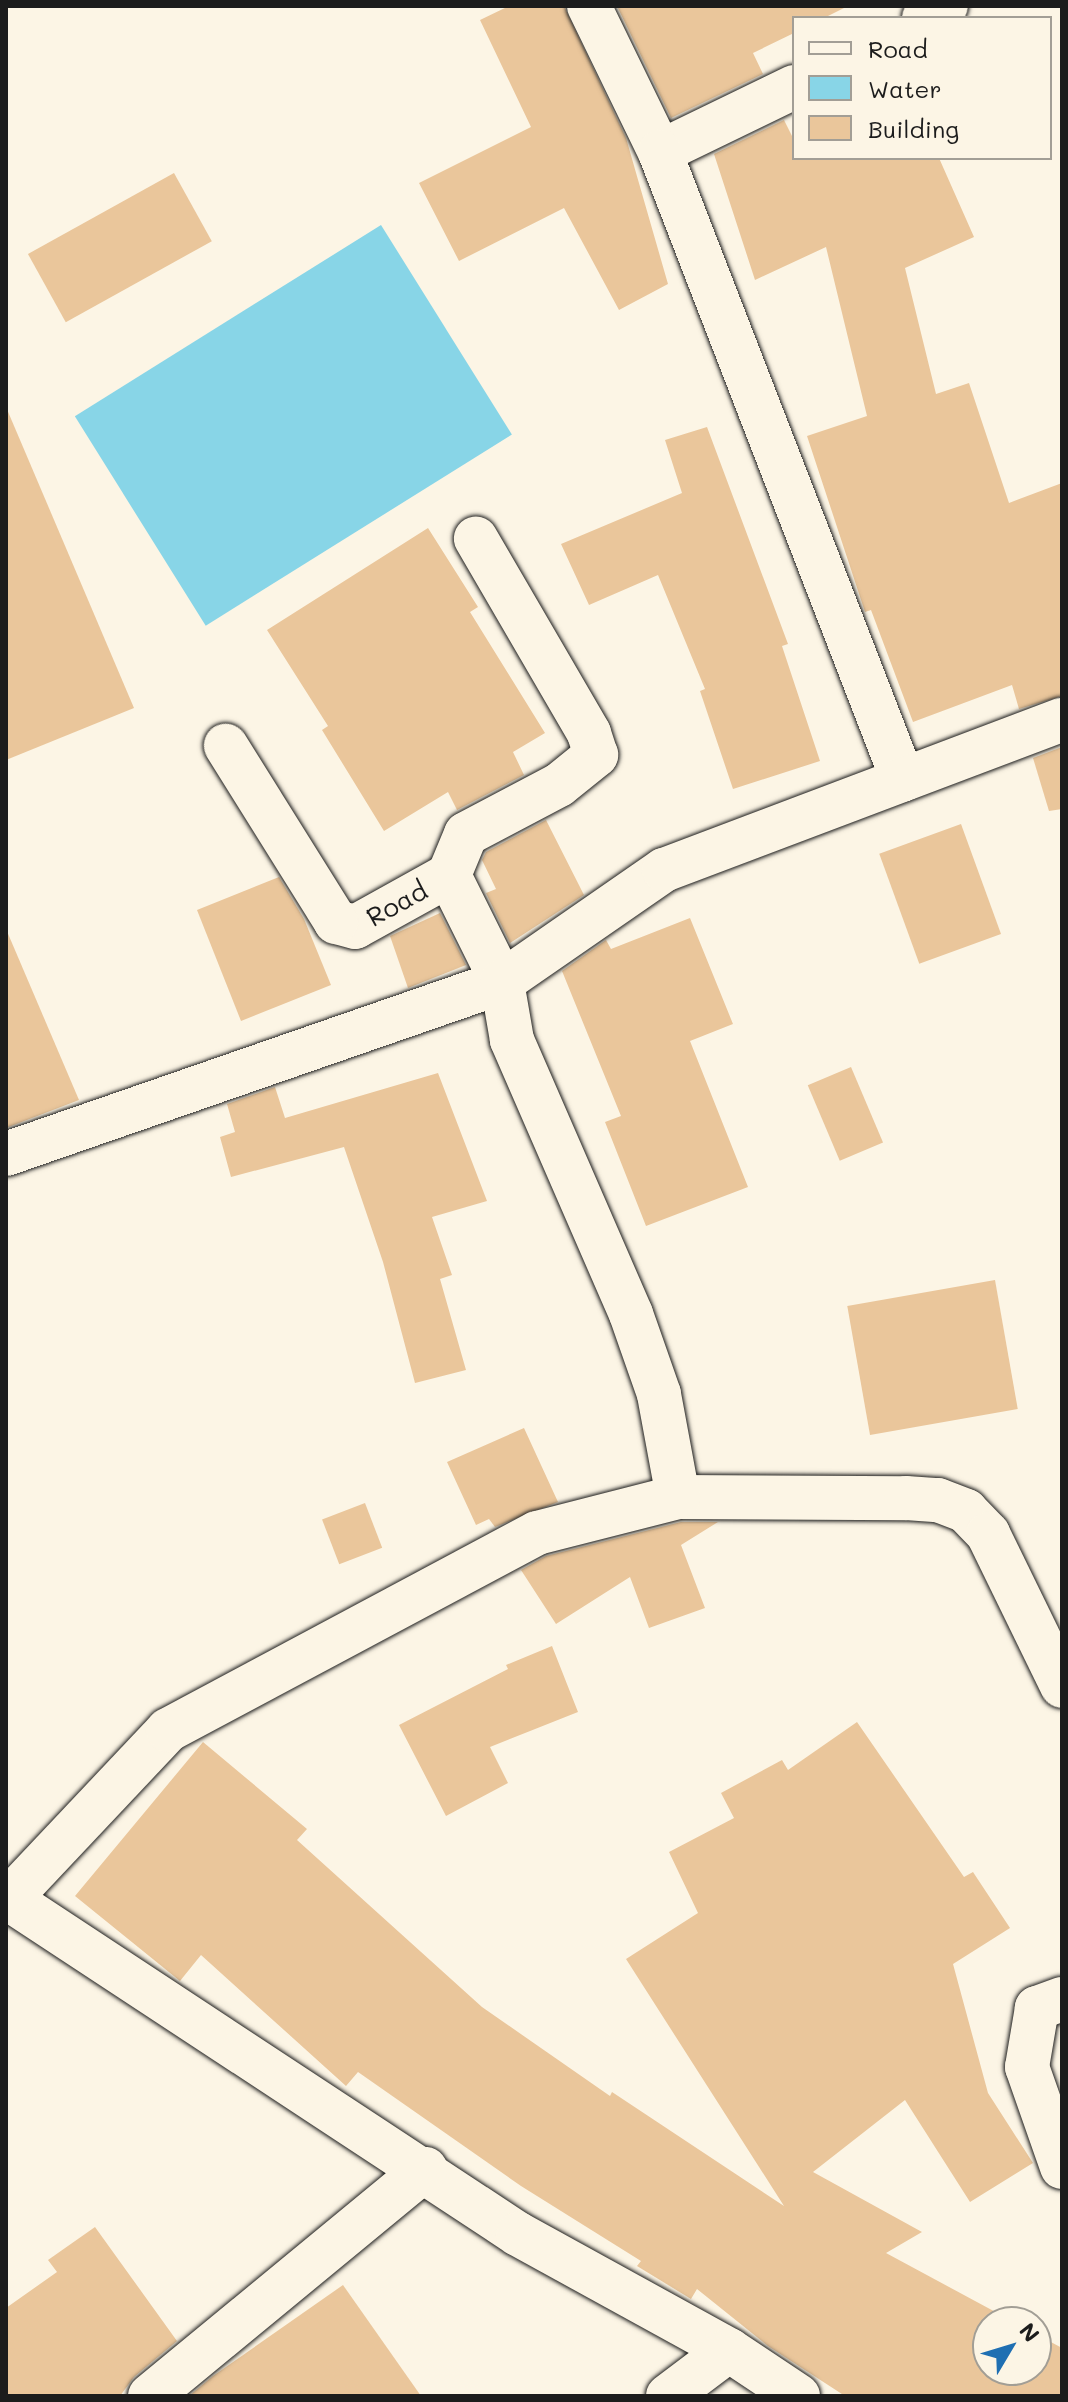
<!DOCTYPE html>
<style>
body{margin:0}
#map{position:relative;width:1068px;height:2402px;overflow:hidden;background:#fcf5e5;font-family:Mali,sans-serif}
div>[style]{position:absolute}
.water>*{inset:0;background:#88d5e7;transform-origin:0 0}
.building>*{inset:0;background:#eac69b;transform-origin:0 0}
.roads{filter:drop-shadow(0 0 2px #1c1c1c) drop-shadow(0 0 2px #1c1c1c)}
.street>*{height:44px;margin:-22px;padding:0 22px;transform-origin:22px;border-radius:22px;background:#fcf5e5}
span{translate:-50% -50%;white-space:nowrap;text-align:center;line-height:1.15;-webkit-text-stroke:6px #fcf5e5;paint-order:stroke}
.street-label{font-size:26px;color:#1c1c1c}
.frame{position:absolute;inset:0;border:8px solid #1c1c1c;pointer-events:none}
.legend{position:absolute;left:792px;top:16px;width:260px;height:144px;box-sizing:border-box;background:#fcf5e5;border:2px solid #a29e95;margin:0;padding:10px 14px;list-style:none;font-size:24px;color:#1c1c1c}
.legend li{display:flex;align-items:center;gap:16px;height:40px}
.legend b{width:40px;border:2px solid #a29e95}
.north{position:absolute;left:972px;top:2306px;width:80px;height:80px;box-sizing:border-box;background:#fcf5e5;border:2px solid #a29e95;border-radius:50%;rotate:52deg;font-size:22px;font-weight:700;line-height:32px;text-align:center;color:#1c1c1c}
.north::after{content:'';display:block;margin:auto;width:28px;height:36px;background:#1f6fb2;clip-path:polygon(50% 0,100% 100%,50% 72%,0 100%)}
</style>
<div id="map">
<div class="water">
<div style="left:381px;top:225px;width:247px;height:361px;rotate:58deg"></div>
</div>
<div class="building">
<div style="clip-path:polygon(509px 6px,564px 6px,626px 138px,668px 284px,619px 310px,564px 208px,459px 261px,419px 183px,531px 127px,480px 20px)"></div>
<div style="clip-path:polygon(617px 6px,848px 6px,824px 18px,794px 18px,794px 33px,753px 53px,763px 74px,671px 118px)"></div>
<div style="clip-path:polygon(784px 120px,794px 140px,794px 158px,939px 158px,974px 237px,905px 268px,936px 394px,969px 383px,1009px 503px,1062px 483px,1062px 696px,1019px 709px,1012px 685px,913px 722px,871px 610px,865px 612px,807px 436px,867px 416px,826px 247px,755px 280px,714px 154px)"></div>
<div style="left:174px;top:173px;width:78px;height:167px;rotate:61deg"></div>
<div style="clip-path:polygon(6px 407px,134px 708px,6px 760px)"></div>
<div style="clip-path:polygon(707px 427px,788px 644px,782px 646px,820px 761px,733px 789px,700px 691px,705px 689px,658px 575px,589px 605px,561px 544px,682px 493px,665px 440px)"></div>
<div style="clip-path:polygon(428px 528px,478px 607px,470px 612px,545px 733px,513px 752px,524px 775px,457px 810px,448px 792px,384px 831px,322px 730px,328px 726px,267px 630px)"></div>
<div style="clip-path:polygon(1062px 747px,1062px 809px,1049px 811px,1033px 758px)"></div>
<div style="clip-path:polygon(546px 820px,584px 895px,510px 943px,486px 893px,496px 889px,482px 860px,486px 852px)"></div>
<div style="left:961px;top:824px;width:117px;height:87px;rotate:70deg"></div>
<div style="clip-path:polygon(279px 877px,304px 919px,331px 985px,241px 1021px,197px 910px)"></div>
<div style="clip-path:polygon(440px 913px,466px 965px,408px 988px,390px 936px)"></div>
<div style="clip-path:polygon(690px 918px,733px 1024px,690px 1041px,748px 1187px,646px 1226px,605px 1122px,621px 1116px,562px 971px,606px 940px,611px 949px)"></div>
<div style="clip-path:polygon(6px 929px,79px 1100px,6px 1128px)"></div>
<div style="left:851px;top:1067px;width:82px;height:47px;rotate:67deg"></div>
<div style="clip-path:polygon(438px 1073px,487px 1201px,432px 1217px,452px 1275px,440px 1279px,466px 1370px,415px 1383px,383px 1262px,344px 1147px,231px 1177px,220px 1137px,235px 1132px,227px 1104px,275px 1087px,285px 1118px)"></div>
<div style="left:995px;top:1280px;width:131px;height:150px;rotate:80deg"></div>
<div style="clip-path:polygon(524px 1428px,558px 1502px,495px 1527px,489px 1519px,476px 1525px,447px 1462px)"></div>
<div style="left:365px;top:1503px;width:48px;height:46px;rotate:69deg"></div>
<div style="clip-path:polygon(681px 1522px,718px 1522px,681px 1545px,705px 1608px,649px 1628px,630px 1577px,556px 1624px,521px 1570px,546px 1556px)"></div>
<div style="clip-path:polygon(552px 1646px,578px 1712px,490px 1747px,508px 1783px,446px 1816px,399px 1725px,508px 1669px,506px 1665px)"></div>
<div style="clip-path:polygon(857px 1722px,964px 1877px,973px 1872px,1010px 1928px,953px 1964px,988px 2093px,1033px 2163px,970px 2202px,905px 2100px,813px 2172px,922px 2232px,886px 2253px,1014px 2322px,988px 2322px,988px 2370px,1036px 2370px,1036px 2334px,1062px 2348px,1062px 2396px,845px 2396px,768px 2346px,697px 2289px,691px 2299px,637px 2266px,641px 2261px,521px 2186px,358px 2072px,346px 2086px,201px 1955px,180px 1981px,75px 1896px,203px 1742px,307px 1829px,297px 1840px,482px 2007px,610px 2096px,612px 2092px,784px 2206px,626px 1959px,698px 1913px,669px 1852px,734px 1818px,721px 1793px,782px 1760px,788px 1770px)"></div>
<div style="clip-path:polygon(95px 2227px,177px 2341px,134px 2377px,120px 2396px,6px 2396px,6px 2308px,57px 2272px,48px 2260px)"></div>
<div style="clip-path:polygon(343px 2285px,421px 2396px,189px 2396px,213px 2376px)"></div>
</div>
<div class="roads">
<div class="street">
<div style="left:589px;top:6px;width:162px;rotate:64.1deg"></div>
<div style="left:660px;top:152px;width:149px;rotate:-25.9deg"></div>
<div style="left:924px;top:18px;width:25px;rotate:-29deg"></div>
<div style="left:660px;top:152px;width:673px;rotate:68.85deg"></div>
<div style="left:449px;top:875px;width:44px;rotate:-67.5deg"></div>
<div style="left:466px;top:834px;width:105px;rotate:-27.8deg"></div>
<div style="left:559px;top:785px;width:48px;rotate:-39deg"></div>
<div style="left:596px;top:755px;width:23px;rotate:-108deg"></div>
<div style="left:589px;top:733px;width:225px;rotate:-120.2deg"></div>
<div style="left:6px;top:1154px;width:525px;rotate:-19.13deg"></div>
<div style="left:502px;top:982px;width:119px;rotate:-116.4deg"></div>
<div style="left:449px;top:875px;width:107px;rotate:151deg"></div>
<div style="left:355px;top:927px;width:20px;rotate:-165deg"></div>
<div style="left:336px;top:922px;width:208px;rotate:-122deg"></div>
<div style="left:678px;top:1497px;width:228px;rotate:0.3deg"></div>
<div style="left:906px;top:1498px;width:32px;rotate:4deg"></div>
<div style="left:938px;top:1500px;width:30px;rotate:21deg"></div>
<div style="left:966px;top:1511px;width:32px;rotate:46deg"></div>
<div style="left:988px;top:1534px;width:169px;rotate:64deg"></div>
<div style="left:9px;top:1899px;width:609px;rotate:33.35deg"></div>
<div style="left:518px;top:2234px;width:241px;rotate:28.8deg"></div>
<div style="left:729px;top:2350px;width:83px;rotate:33.7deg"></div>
<div style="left:6px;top:1902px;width:236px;rotate:-46.7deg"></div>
<div style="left:168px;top:1730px;width:418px;rotate:-28.1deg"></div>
<div style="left:537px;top:1533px;width:146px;rotate:-14.3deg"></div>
<div style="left:678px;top:1497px;width:105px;rotate:-100.5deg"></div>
<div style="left:659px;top:1394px;width:85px;rotate:-109.3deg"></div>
<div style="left:631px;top:1314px;width:299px;rotate:-113.5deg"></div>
<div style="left:512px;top:1040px;width:59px;rotate:-99.8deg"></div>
<div style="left:502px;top:982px;width:197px;rotate:-34.7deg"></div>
<div style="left:664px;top:870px;width:425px;rotate:-20.7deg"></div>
<div style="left:1062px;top:1999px;width:27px;rotate:160deg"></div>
<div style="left:1037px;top:2008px;width:60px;rotate:99.6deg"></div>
<div style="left:1027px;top:2067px;width:106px;rotate:70.7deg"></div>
<div style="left:150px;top:2396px;width:357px;rotate:-39.5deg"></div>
<div style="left:668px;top:2396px;width:76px;rotate:-37deg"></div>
</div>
</div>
<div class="street-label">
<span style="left:397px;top:904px;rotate:-29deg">Road</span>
</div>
<div class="frame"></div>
<ul class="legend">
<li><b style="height:10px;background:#fcf5e5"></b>Road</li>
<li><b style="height:22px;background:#88d5e7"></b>Water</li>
<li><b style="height:22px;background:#eac69b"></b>Building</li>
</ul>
<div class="north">N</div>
</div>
